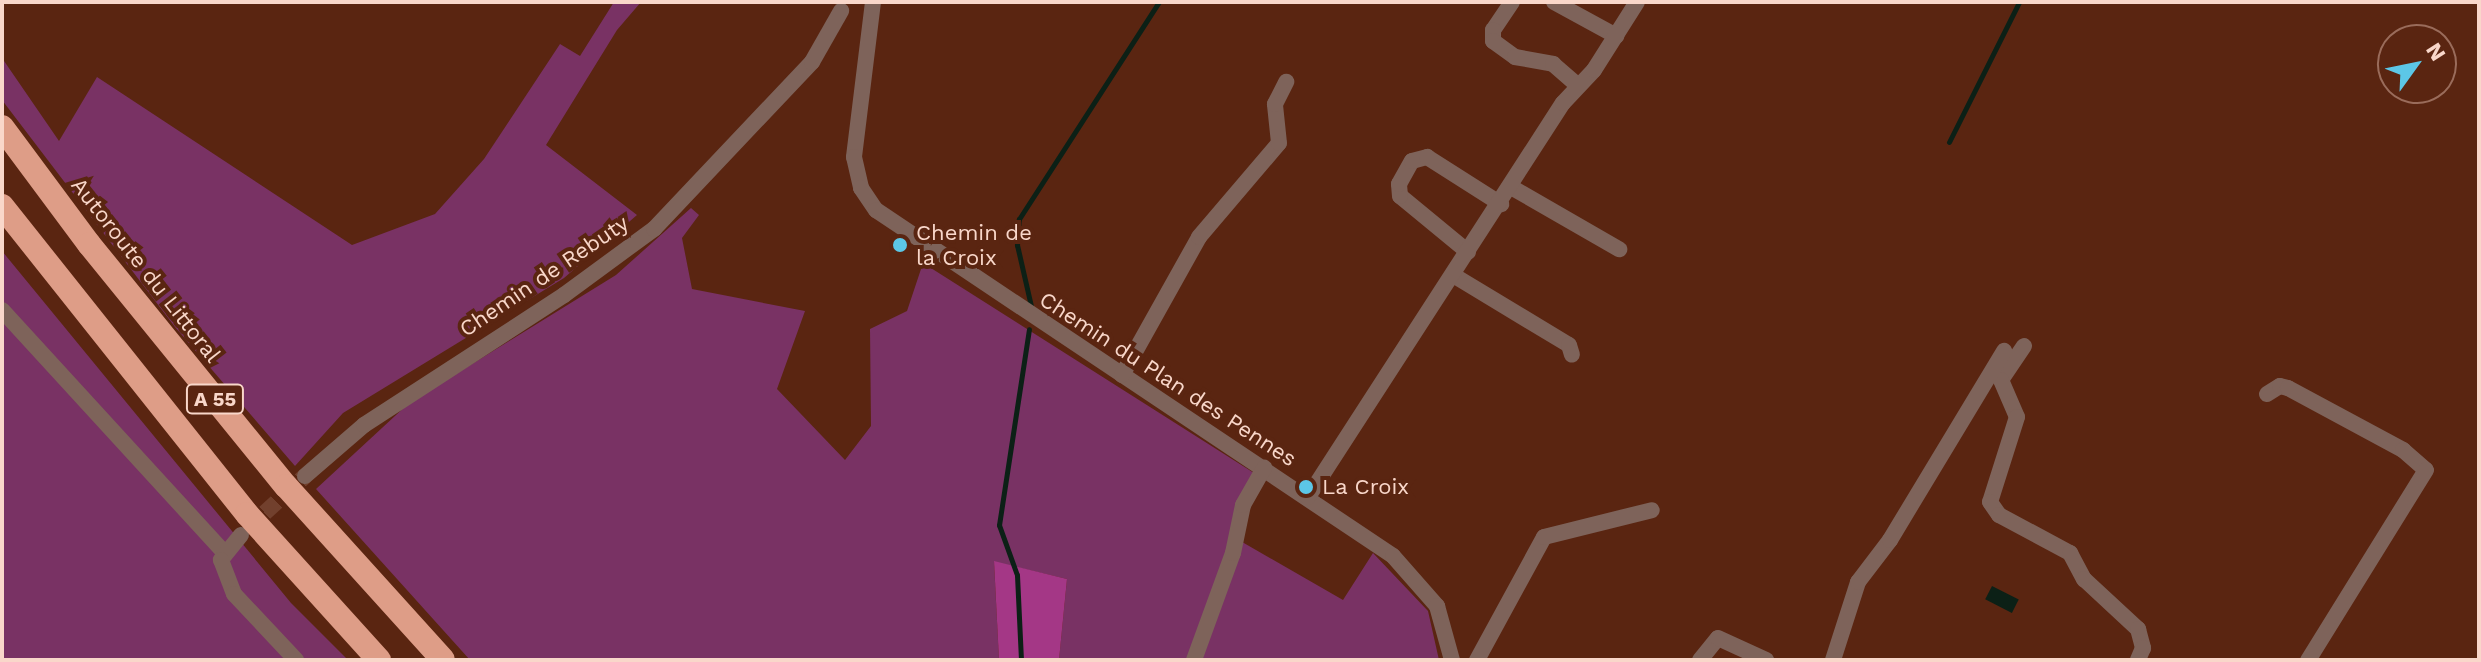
<!DOCTYPE html>
<style>
body{margin:0}
#map{position:relative;width:2481px;height:662px;overflow:hidden;background:#5a2511;font-family:"Work Sans",sans-serif}
div>[style]{position:absolute}
.green>*{inset:0;background:#793264}
.forest>*{inset:0;background:#a43786}
.water>*{inset:0;background:#0c2016;transform-origin:0 0}
.stream>*{height:5px;margin:-2.5px;padding:0 2.5px;transform-origin:2.5px;border-radius:2.5px;background:#0c2016}
.minor-tunnel>*{height:16px;margin-top:-8px;transform-origin:0;background:repeating-linear-gradient(90deg,#72402d 0 16px,transparent 0 24px)}
.minor>*{height:16px;margin:-8px;padding:0 8px;transform-origin:8px;border-radius:8px;background:#7e635a}
.motorway>*{height:24px;margin:-12px;padding:0 12px;transform-origin:12px;border-radius:12px;background:#de9d87}
.dots>*{width:22px;height:22px;translate:-50% -50%;box-sizing:border-box;border:4px solid #5a2511;border-radius:50%}
span{translate:-50% -50%;white-space:nowrap;text-align:center;line-height:1.15;-webkit-text-stroke:8px #5a2511;paint-order:stroke}
.shield-label span{padding:2px 6px;background:#5a2511;border:2px solid;border-radius:6px;-webkit-text-stroke-width:0}
.shield-label{font-size:20px;color:#f9d7ca;font-weight:700}
.poi-label{font-size:22px;color:#f9d7ca}
.left{translate:0 -50%;text-align:left}
.street-label{font-size:22px;color:#f9d7ca}
.frame{position:absolute;inset:0;border:4px solid #f9d7ca;pointer-events:none}
.north{position:absolute;left:2377px;top:24px;width:80px;height:80px;box-sizing:border-box;background:#5a2511;border:2px solid #9a6c5b;border-radius:50%;rotate:57deg;font-size:22px;font-weight:700;line-height:32px;text-align:center;color:#f9d7ca}
.north::after{content:'';display:block;margin:auto;width:28px;height:36px;background:#5cc7e7;clip-path:polygon(50% 0,100% 100%,50% 72%,0 100%)}
</style>
<div id="map">
<div class="green">
<div style="clip-path:polygon(614px 2px,641px 2px,617px 30px,546px 145px,637px 215px,564px 278px,343px 413px,295px 466px,175px 327px,2px 100px,2px 58px,59px 141px,97px 77px,352px 245px,435px 214px,484px 159px,560px 44px,580px 56px)"></div>
<div style="clip-path:polygon(691px 208px,699px 215px,682px 238px,692px 289px,805px 311px,777px 389px,845px 460px,871px 426px,870px 329px,907px 311px,923px 263px,1254px 473px,1230px 535px,1343px 600px,1373px 553px,1428px 611px,1439px 660px,1059px 660px,1067px 579px,994px 562px,999px 660px,470px 660px,316px 489px,409px 403px,616px 275px)"></div>
<div style="clip-path:polygon(2px 251px,291px 603px,348px 660px,2px 660px)"></div>
</div>
<div class="forest">
<div style="clip-path:polygon(994px 561px,1067px 579px,1059px 660px,999px 660px)"></div>
</div>
<div class="water">
<div style="left:1992px;top:586px;width:30px;height:15px;rotate:27deg"></div>
</div>
<div class="stream">
<div style="left:1949px;top:142px;width:157px;rotate:-63.4deg"></div>
<div style="left:1031px;top:306px;width:63px;rotate:-102.9deg"></div>
<div style="left:1017px;top:245px;width:26px;rotate:-86deg"></div>
<div style="left:1019px;top:219px;width:258px;rotate:-57.2deg"></div>
<div style="left:1021px;top:660px;width:85px;rotate:-92.7deg"></div>
<div style="left:1017px;top:575px;width:53px;rotate:-109.8deg"></div>
<div style="left:999px;top:525px;width:198px;rotate:-81.3deg"></div>
</div>
<div class="minor-tunnel">
<div style="left:247px;top:529px;width:79px;rotate:-42.4deg"></div>
</div>
<div class="minor">
<div style="left:873px;top:2px;width:156px;rotate:97deg"></div>
<div style="left:854px;top:157px;width:32px;rotate:77deg"></div>
<div style="left:861px;top:188px;width:27px;rotate:56deg"></div>
<div style="left:876px;top:210px;width:622px;rotate:33.79deg"></div>
<div style="left:1393px;top:556px;width:67px;rotate:48.7deg"></div>
<div style="left:1437px;top:606px;width:56px;rotate:74.5deg"></div>
<div style="left:1512px;top:2px;width:34px;rotate:124deg"></div>
<div style="left:1493px;top:30px;width:11px;rotate:90deg"></div>
<div style="left:1493px;top:41px;width:27px;rotate:36deg"></div>
<div style="left:1515px;top:57px;width:39px;rotate:10deg"></div>
<div style="left:1553px;top:64px;width:33px;rotate:41deg"></div>
<div style="left:1554px;top:2px;width:71px;rotate:28.7deg"></div>
<div style="left:1511px;top:187px;width:125px;rotate:29.9deg"></div>
<div style="left:1468px;top:252px;width:88px;rotate:-140.5deg"></div>
<div style="left:1400px;top:196px;width:12px;rotate:-95deg"></div>
<div style="left:1399px;top:184px;width:26px;rotate:-61deg"></div>
<div style="left:1412px;top:161px;width:16px;rotate:-15deg"></div>
<div style="left:1427px;top:157px;width:88px;rotate:32.4deg"></div>
<div style="left:1453px;top:275px;width:135px;rotate:31.1deg"></div>
<div style="left:1569px;top:345px;width:10px;rotate:73deg"></div>
<div style="left:2px;top:310px;width:327px;rotate:47.5deg"></div>
<div style="left:2024px;top:346px;width:41px;rotate:124.1deg"></div>
<div style="left:2001px;top:380px;width:40px;rotate:66.6deg"></div>
<div style="left:2017px;top:417px;width:89px;rotate:107.6deg"></div>
<div style="left:1990px;top:502px;width:16px;rotate:55deg"></div>
<div style="left:1999px;top:515px;width:81px;rotate:28.2deg"></div>
<div style="left:2070px;top:553px;width:30px;rotate:62deg"></div>
<div style="left:2084px;top:579px;width:74px;rotate:42.8deg"></div>
<div style="left:2138px;top:629px;width:20px;rotate:75deg"></div>
<div style="left:2143px;top:648px;width:13px;rotate:113deg"></div>
<div style="left:1122px;top:375px;width:158px;rotate:-60.8deg"></div>
<div style="left:1199px;top:237px;width:123px;rotate:-49.6deg"></div>
<div style="left:1279px;top:143px;width:39px;rotate:-96deg"></div>
<div style="left:1275px;top:104px;width:25px;rotate:-63deg"></div>
<div style="left:2267px;top:394px;width:15px;rotate:-32deg"></div>
<div style="left:2280px;top:386px;width:8px;rotate:14deg"></div>
<div style="left:2288px;top:388px;width:131px;rotate:28.3deg"></div>
<div style="left:2403px;top:450px;width:30px;rotate:41deg"></div>
<div style="left:2426px;top:470px;width:224px;rotate:121.8deg"></div>
<div style="left:305px;top:476px;width:78px;rotate:-40.8deg"></div>
<div style="left:364px;top:425px;width:239px;rotate:-33deg"></div>
<div style="left:564px;top:295px;width:112px;rotate:-36.3deg"></div>
<div style="left:654px;top:229px;width:230px;rotate:-46.6deg"></div>
<div style="left:812px;top:62px;width:59px;rotate:-60.4deg"></div>
<div style="left:1308px;top:497px;width:469px;rotate:-57.1deg"></div>
<div style="left:1563px;top:103px;width:45px;rotate:-46.8deg"></div>
<div style="left:1594px;top:70px;width:80px;rotate:-57.7deg"></div>
<div style="left:241px;top:535px;width:32px;rotate:129deg"></div>
<div style="left:221px;top:560px;width:36px;rotate:69deg"></div>
<div style="left:234px;top:594px;width:91px;rotate:46.8deg"></div>
<div style="left:1194px;top:660px;width:114px;rotate:-70deg"></div>
<div style="left:1233px;top:553px;width:49px;rotate:-78.2deg"></div>
<div style="left:1243px;top:505px;width:43px;rotate:-60.4deg"></div>
<div style="left:1477px;top:660px;width:140px;rotate:-61.4deg"></div>
<div style="left:1544px;top:537px;width:111px;rotate:-14deg"></div>
<div style="left:1700px;top:660px;width:28px;rotate:-51deg"></div>
<div style="left:1718px;top:638px;width:53px;rotate:24.6deg"></div>
<div style="left:1833px;top:660px;width:82px;rotate:-72.2deg"></div>
<div style="left:1858px;top:582px;width:53px;rotate:-52.7deg"></div>
<div style="left:1890px;top:540px;width:221px;rotate:-58.9deg"></div>
</div>
<div class="motorway">
<div style="left:2px;top:127px;width:146px;rotate:53.4deg"></div>
<div style="left:89px;top:244px;width:312px;rotate:50.9deg"></div>
<div style="left:286px;top:486px;width:234px;rotate:47.9deg"></div>
<div style="left:2px;top:206px;width:394px;rotate:51.5deg"></div>
<div style="left:247px;top:514px;width:197px;rotate:47.9deg"></div>
</div>
<div class="dots">
<div style="left:900px;top:245px;background:#5cc7e7"></div>
<div style="left:1306px;top:487px;background:#5cc7e7"></div>
</div>
<div class="shield-label">
<span style="left:215px;top:399px">A 55</span>
</div>
<div class="poi-label">
<span class="left" style="left:916px;top:245px">Chemin de<br>la Croix</span>
<span class="left" style="left:1322px;top:487px">La Croix</span>
</div>
<div class="street-label">
<span style="left:146px;top:270px;rotate:52deg">Autoroute du Littoral</span>
<span style="left:544px;top:276px;rotate:-34deg">Chemin de Rebuty</span>
<span style="left:1168px;top:379px;rotate:33deg">Chemin du Plan des Pennes</span>
</div>
<div class="frame"></div>
<div class="north">N</div>
</div>
